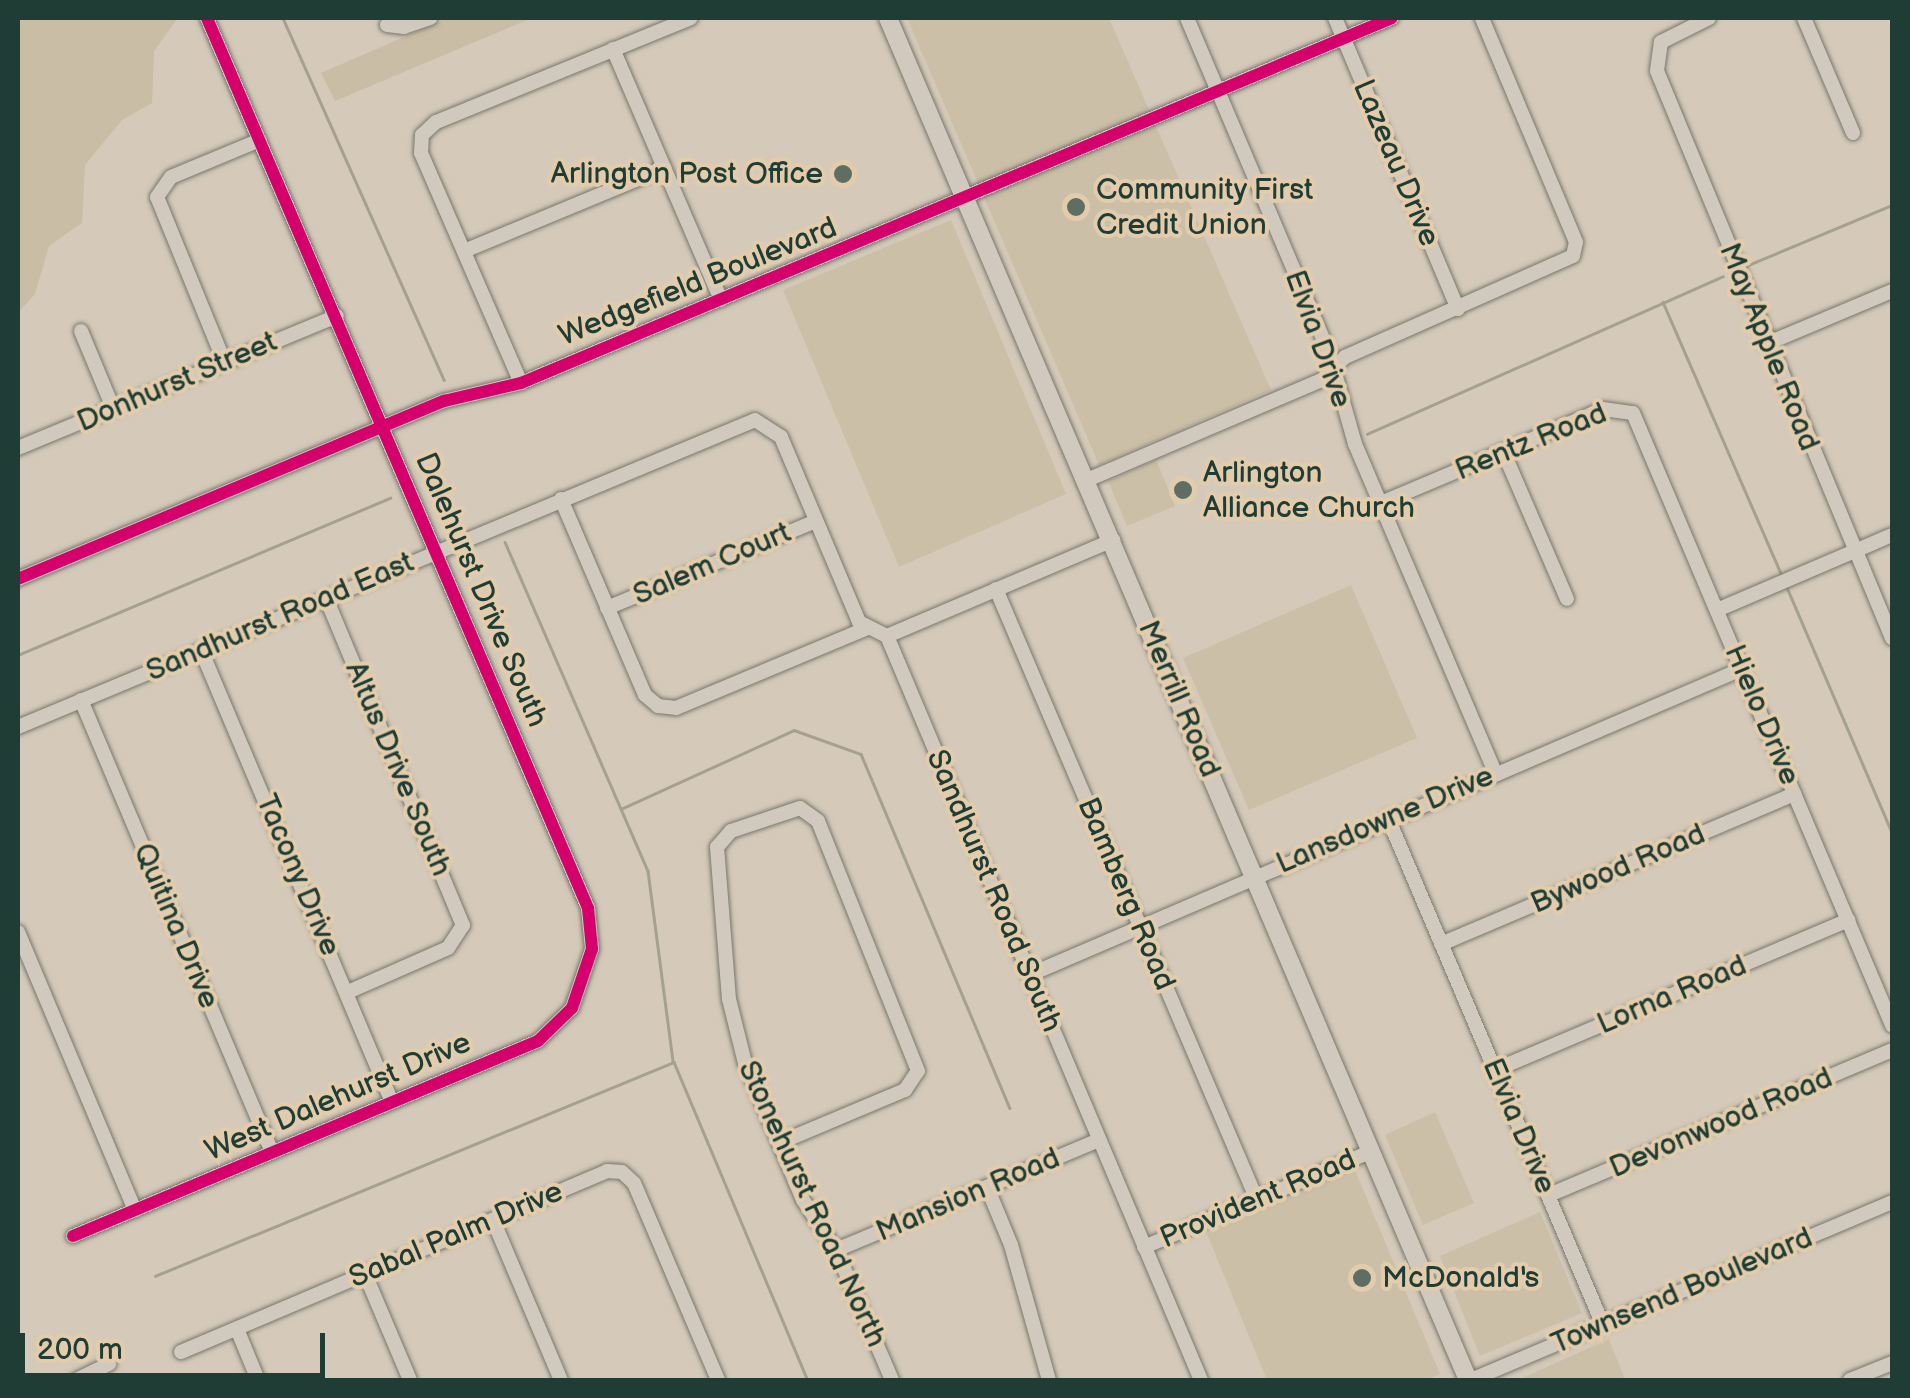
<!DOCTYPE html>
<html>
<head>
<meta charset="utf-8">
<style>
  body { margin:0 }
  #map { position:relative; width:1910px; height:1398px; overflow:hidden; background:#d5cab9; font-family:"Balsamiq Sans",sans-serif }
  div>[style] { position:absolute }
  .built>* { inset:0; background:#ccbfa7 }
  .green>* { inset:0; background:#c9bda6 }
  .stream>* { height:2.5px; margin:-1.25px; padding:0 1.25px; transform-origin:1.25px; border-radius:1.25px; background:#a5a18d }
  .roads { filter:drop-shadow(0 0 2px #76776e) drop-shadow(0 0 2px #76776e) }
  .minor>* { height:14px; margin:-7px; padding:0 7px; transform-origin:7px; border-radius:7px; background:#d1c9bd }
  .major>* { height:18px; margin:-9px; padding:0 9px; transform-origin:9px; border-radius:9px; background:#d1c9bd }
  .cycleway>* { height:12px; margin:-6px; padding:0 6px; transform-origin:6px; border-radius:6px; background:#d6006c }
  .dots>* { width:28px; height:28px; translate:-50% -50%; box-sizing:border-box; border:5px solid #e2ccac; border-radius:50% }
  span { translate:-50% -50%; white-space:nowrap; text-align:center; line-height:1.15; -webkit-text-stroke:8px #e2ccac; paint-order:stroke }
  .street-label { font-size:30px; color:#1f3d34 }
  .poi-label { font-size:30px; color:#1f3d34 }
  .right { translate:-100% -50%; text-align:right }
  .left { translate:0 -50%; text-align:left }
  .frame { position:absolute; inset:0; border:20px solid #1f3d34; pointer-events:none }
  .scale { position:absolute; left:20px; top:1333px; width:305px; height:45px; box-sizing:border-box; border:5px solid #1f3d34; border-top:0; padding-left:12px; font-size:30px; line-height:35px; white-space:nowrap; color:#1f3d34; -webkit-text-stroke:8px #e2ccac; paint-order:stroke }
</style>
</head>
<body>
<div id="map">
  <div class="built">
    <div style="clip-path:polygon(907px 18px,1109px 18px,1271px 390px,1099px 465px)"></div>
    <div style="clip-path:polygon(951px 220px,1066px 494px,899px 567px,783px 290px)"></div>
    <div style="clip-path:polygon(1156px 460px,1175px 506px,1127px 526px,1108px 481px)"></div>
    <div style="clip-path:polygon(1351px 585px,1417px 738px,1249px 810px,1183px 658px)"></div>
    <div style="clip-path:polygon(1435px 1112px,1474px 1203px,1423px 1225px,1385px 1135px)"></div>
    <div style="clip-path:polygon(1355px 1170px,1440px 1374px,1427px 1380px,1267px 1380px,1207px 1234px)"></div>
    <div style="clip-path:polygon(1540px 1212px,1582px 1313px,1480px 1356px,1440px 1256px)"></div>
    <div style="clip-path:polygon(1609px 1339px,1625px 1380px,1518px 1380px)"></div>
  </div>
  <div class="green">
    <div style="clip-path:polygon(18px 18px,178px 18px,154px 51px,152px 103px,122px 120px,85px 165px,82px 223px,49px 246px,35px 294px,18px 313px)"></div>
    <div style="clip-path:polygon(448px 18px,532px 18px,335px 101px,321px 73px)"></div>
  </div>
  <div class="stream">
    <div style="left:283px;top:18px;width:396px;rotate:66deg"></div>
    <div style="left:1746px;top:266px;width:158px;rotate:-22.7deg"></div>
    <div style="left:1663px;top:302px;width:301px;rotate:66.5deg"></div>
    <div style="left:1367px;top:434px;width:389px;rotate:-23.9deg"></div>
    <div style="left:505px;top:542px;width:359px;rotate:66.5deg"></div>
    <div style="left:648px;top:871px;width:191px;rotate:82.5deg"></div>
    <div style="left:1786px;top:585px;width:269px;rotate:66.8deg"></div>
    <div style="left:18px;top:655px;width:404px;rotate:-22.9deg"></div>
    <div style="left:621px;top:809px;width:190px;rotate:-24.5deg"></div>
    <div style="left:794px;top:730px;width:71px;rotate:19.7deg"></div>
    <div style="left:861px;top:754px;width:384px;rotate:67.2deg"></div>
    <div style="left:155px;top:1276px;width:561px;rotate:-22.41deg"></div>
    <div style="left:674px;top:1062px;width:345px;rotate:67.2deg"></div>
  </div>
  <div class="roads">
    <div class="minor">
      <div style="left:1187px;top:18px;width:363px;rotate:67deg"></div>
      <div style="left:1329px;top:352px;width:96px;rotate:74.2deg"></div>
      <div style="left:1355px;top:444px;width:357px;rotate:66.9deg"></div>
      <div style="left:1335px;top:18px;width:316px;rotate:67.1deg"></div>
      <div style="left:1709px;top:18px;width:54px;rotate:153.4deg"></div>
      <div style="left:1661px;top:42px;width:29px;rotate:98deg"></div>
      <div style="left:1657px;top:71px;width:614px;rotate:67.49deg"></div>
      <div style="left:1804px;top:18px;width:125px;rotate:66.9deg"></div>
      <div style="left:387px;top:25px;width:17px;rotate:7deg"></div>
      <div style="left:404px;top:27px;width:28px;rotate:-19deg"></div>
      <div style="left:613px;top:49px;width:273px;rotate:66.7deg"></div>
      <div style="left:464px;top:251px;width:217px;rotate:-22.5deg"></div>
      <div style="left:81px;top:331px;width:83px;rotate:67.4deg"></div>
      <div style="left:1766px;top:344px;width:137px;rotate:-22.8deg"></div>
      <div style="left:224px;top:361px;width:177px;rotate:-112.2deg"></div>
      <div style="left:157px;top:197px;width:24px;rotate:-55deg"></div>
      <div style="left:171px;top:177px;width:96px;rotate:-22.6deg"></div>
      <div style="left:521px;top:383px;width:251px;rotate:-113.5deg"></div>
      <div style="left:421px;top:153px;width:18px;rotate:-87deg"></div>
      <div style="left:422px;top:135px;width:19px;rotate:-43deg"></div>
      <div style="left:436px;top:122px;width:275px;rotate:-22.2deg"></div>
      <div style="left:18px;top:448px;width:345px;rotate:-22.5deg"></div>
      <div style="left:1503px;top:451px;width:161px;rotate:66.6deg"></div>
      <div style="left:1087px;top:480px;width:255px;rotate:-23.1deg"></div>
      <div style="left:1322px;top:380px;width:33px;rotate:-45deg"></div>
      <div style="left:1345px;top:357px;width:249px;rotate:-23.9deg"></div>
      <div style="left:1573px;top:256px;width:14px;rotate:-78deg"></div>
      <div style="left:1576px;top:242px;width:243px;rotate:-112.8deg"></div>
      <div style="left:561px;top:499px;width:213px;rotate:66.8deg"></div>
      <div style="left:645px;top:695px;width:17px;rotate:40deg"></div>
      <div style="left:658px;top:706px;width:18px;rotate:6deg"></div>
      <div style="left:676px;top:708px;width:205px;rotate:-22.7deg"></div>
      <div style="left:1381px;top:503px;width:241px;rotate:-22.9deg"></div>
      <div style="left:1603px;top:409px;width:30px;rotate:8deg"></div>
      <div style="left:1633px;top:413px;width:665px;rotate:67.06deg"></div>
      <div style="left:18px;top:579px;width:462px;rotate:-22.7deg"></div>
      <div style="left:444px;top:401px;width:79px;rotate:-13.2deg"></div>
      <div style="left:521px;top:383px;width:944px;rotate:-22.74deg"></div>
      <div style="left:996px;top:589px;width:664px;rotate:66.87deg"></div>
      <div style="left:326px;top:598px;width:355px;rotate:67.3deg"></div>
      <div style="left:463px;top:925px;width:27px;rotate:123deg"></div>
      <div style="left:448px;top:948px;width:109px;rotate:156.3deg"></div>
      <div style="left:607px;top:608px;width:226px;rotate:-22.6deg"></div>
      <div style="left:1717px;top:610px;width:190px;rotate:-23.2deg"></div>
      <div style="left:887px;top:636px;width:808px;rotate:67.12deg"></div>
      <div style="left:887px;top:636px;width:246px;rotate:-23deg"></div>
      <div style="left:201px;top:650px;width:491px;rotate:67.1deg"></div>
      <div style="left:81px;top:700px;width:491px;rotate:67.1deg"></div>
      <div style="left:18px;top:727px;width:798px;rotate:-22.61deg"></div>
      <div style="left:755px;top:420px;width:31px;rotate:33deg"></div>
      <div style="left:781px;top:437px;width:201px;rotate:67.1deg"></div>
      <div style="left:859px;top:622px;width:31px;rotate:27deg"></div>
      <div style="left:1388px;top:818px;width:551px;rotate:67.02deg"></div>
      <div style="left:18px;top:932px;width:302px;rotate:67.2deg"></div>
      <div style="left:1441px;top:944px;width:384px;rotate:-23deg"></div>
      <div style="left:1029px;top:975px;width:776px;rotate:-23.23deg"></div>
      <div style="left:1495px;top:1070px;width:384px;rotate:-23deg"></div>
      <div style="left:779px;top:1143px;width:137px;rotate:-22.8deg"></div>
      <div style="left:905px;top:1090px;width:23px;rotate:-56deg"></div>
      <div style="left:918px;top:1071px;width:269px;rotate:-111.8deg"></div>
      <div style="left:818px;top:821px;width:22px;rotate:-144deg"></div>
      <div style="left:800px;top:808px;width:73px;rotate:161.6deg"></div>
      <div style="left:731px;top:831px;width:21px;rotate:131deg"></div>
      <div style="left:717px;top:847px;width:152px;rotate:85.5deg"></div>
      <div style="left:729px;top:999px;width:66px;rotate:76deg"></div>
      <div style="left:745px;top:1063px;width:87px;rotate:67deg"></div>
      <div style="left:779px;top:1143px;width:62px;rotate:67.2deg"></div>
      <div style="left:803px;top:1200px;width:60px;rotate:56.6deg"></div>
      <div style="left:836px;top:1250px;width:142px;rotate:66.7deg"></div>
      <div style="left:987px;top:1187px;width:63px;rotate:67.5deg"></div>
      <div style="left:1011px;top:1245px;width:140px;rotate:74.3deg"></div>
      <div style="left:1549px;top:1195px;width:372px;rotate:-22.9deg"></div>
      <div style="left:493px;top:1220px;width:174px;rotate:67deg"></div>
      <div style="left:73px;top:1236px;width:504px;rotate:-22.75deg"></div>
      <div style="left:538px;top:1041px;width:47px;rotate:-44.1deg"></div>
      <div style="left:572px;top:1008px;width:62px;rotate:-71.3deg"></div>
      <div style="left:592px;top:949px;width:41px;rotate:-95.6deg"></div>
      <div style="left:588px;top:908px;width:968px;rotate:-113.18deg"></div>
      <div style="left:1144px;top:1247px;width:247px;rotate:-22.8deg"></div>
      <div style="left:836px;top:1250px;width:285px;rotate:-22.7deg"></div>
      <div style="left:365px;top:1274px;width:115px;rotate:67deg"></div>
      <div style="left:237px;top:1329px;width:55px;rotate:67.6deg"></div>
      <div style="left:181px;top:1352px;width:463px;rotate:-23deg"></div>
      <div style="left:607px;top:1171px;width:15px;rotate:4deg"></div>
      <div style="left:622px;top:1172px;width:16px;rotate:43deg"></div>
      <div style="left:634px;top:1183px;width:214px;rotate:66.9deg"></div>
      <div style="left:76px;top:1380px;width:37px;rotate:-26deg"></div>
      <div style="left:1471px;top:1380px;width:457px;rotate:-22.9deg"></div>
      <div style="left:1850px;top:1380px;width:45px;rotate:-22deg"></div>
    </div>
    <div class="major">
      <div style="left:888px;top:18px;width:1480px;rotate:66.93deg"></div>
    </div>
  </div>
  <div class="cycleway">
    <div style="left:18px;top:579px;width:462px;rotate:-22.7deg"></div>
    <div style="left:444px;top:401px;width:79px;rotate:-13.2deg"></div>
    <div style="left:521px;top:383px;width:944px;rotate:-22.74deg"></div>
    <div style="left:73px;top:1236px;width:504px;rotate:-22.75deg"></div>
    <div style="left:538px;top:1041px;width:47px;rotate:-44.1deg"></div>
    <div style="left:572px;top:1008px;width:62px;rotate:-71.3deg"></div>
    <div style="left:592px;top:949px;width:41px;rotate:-95.6deg"></div>
    <div style="left:588px;top:908px;width:968px;rotate:-113.18deg"></div>
  </div>
  <div class="dots">
    <div style="left:843px;top:174px;background:#5f6e63"></div>
    <div style="left:1076px;top:207px;background:#5f6e63"></div>
    <div style="left:1183px;top:490px;background:#5f6e63"></div>
    <div style="left:1362px;top:1278px;background:#5f6e63"></div>
  </div>
  <div class="street-label">
    <span style="left:1396px;top:163px;rotate:67deg">Lazeau Drive</span>
    <span style="left:698px;top:282px;rotate:-22deg">Wedgefield Boulevard</span>
    <span style="left:1318px;top:339px;rotate:70deg">Elvia Drive</span>
    <span style="left:1769px;top:347px;rotate:68deg">May Apple Road</span>
    <span style="left:177px;top:382px;rotate:-23deg">Donhurst Street</span>
    <span style="left:1531px;top:442px;rotate:-22deg">Rentz Road</span>
    <span style="left:712px;top:564px;rotate:-23deg">Salem Court</span>
    <span style="left:481px;top:590px;rotate:67deg">Dalehurst Drive South</span>
    <span style="left:280px;top:617px;rotate:-23deg">Sandhurst Road East</span>
    <span style="left:1179px;top:699px;rotate:67deg">Merrill Road</span>
    <span style="left:1762px;top:715px;rotate:67deg">Hielo Drive</span>
    <span style="left:398px;top:769px;rotate:67deg">Altus Drive South</span>
    <span style="left:1385px;top:820px;rotate:-23deg">Lansdowne Drive</span>
    <span style="left:1618px;top:869px;rotate:-23deg">Bywood Road</span>
    <span style="left:298px;top:875px;rotate:67deg">Tacony Drive</span>
    <span style="left:994px;top:891px;rotate:67deg">Sandhurst Road South</span>
    <span style="left:1126px;top:894px;rotate:67deg">Bamberg Road</span>
    <span style="left:176px;top:926px;rotate:67deg">Quitina Drive</span>
    <span style="left:1672px;top:995px;rotate:-23deg">Lorna Road</span>
    <span style="left:338px;top:1097px;rotate:-23deg">West Dalehurst Drive</span>
    <span style="left:1721px;top:1123px;rotate:-23deg">Devonwood Road</span>
    <span style="left:1519px;top:1126px;rotate:67deg">Elvia Drive</span>
    <span style="left:968px;top:1195px;rotate:-23deg">Mansion Road</span>
    <span style="left:1258px;top:1199px;rotate:-23deg">Provident Road</span>
    <span style="left:812px;top:1204px;rotate:65deg">Stonehurst Road North</span>
    <span style="left:456px;top:1235px;rotate:-23deg">Sabal Palm Drive</span>
    <span style="left:1682px;top:1291px;rotate:-23deg">Townsend Boulevard</span>
  </div>
  <div class="poi-label">
    <span class="right" style="left:823px;top:174px">Arlington Post Office</span>
    <span class="left" style="left:1096px;top:207px">Community First<br>Credit Union</span>
    <span class="left" style="left:1203px;top:490px">Arlington<br>Alliance Church</span>
    <span class="left" style="left:1382px;top:1278px">McDonald's</span>
  </div>
  <div class="frame"></div>
  <div class="scale">200 m</div>
</div>
</body>
</html>
